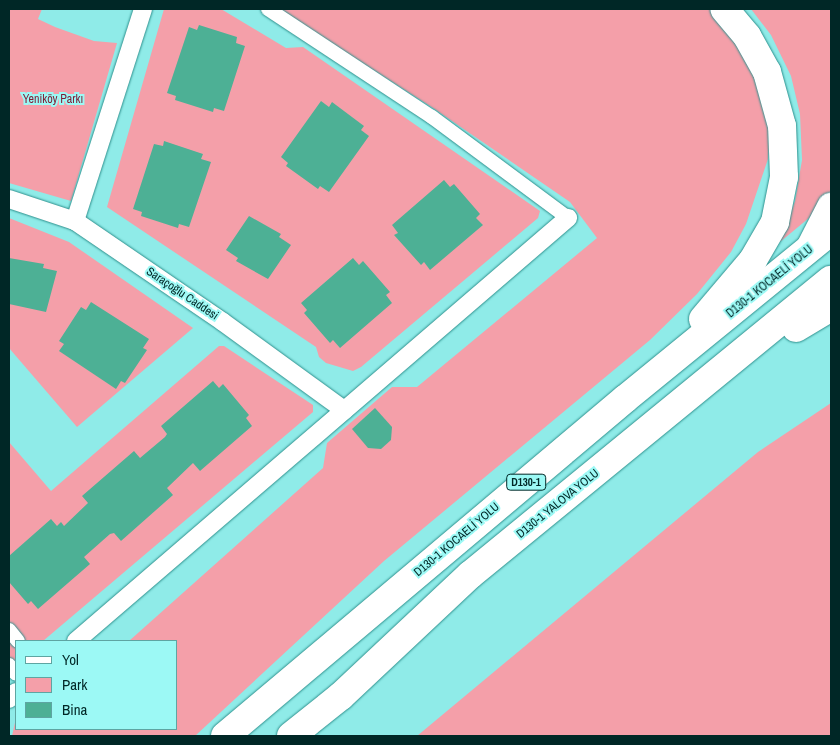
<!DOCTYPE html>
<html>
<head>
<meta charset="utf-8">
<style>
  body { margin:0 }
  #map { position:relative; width:840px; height:745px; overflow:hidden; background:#8febe8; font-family:"Archivo Narrow",sans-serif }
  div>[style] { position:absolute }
  .green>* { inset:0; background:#f49fa9 }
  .building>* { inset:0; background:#4db095 }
  .roads { filter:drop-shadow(0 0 1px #2e908d) drop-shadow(0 0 1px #2e908d) }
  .pedestrian>* { height:14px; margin:-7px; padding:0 7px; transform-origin:7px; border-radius:7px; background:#fff }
  .minor>* { height:18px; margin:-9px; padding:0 9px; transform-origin:9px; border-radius:9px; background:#fff }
  .trunk>* { height:28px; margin:-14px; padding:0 14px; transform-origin:14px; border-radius:14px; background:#fff }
  span { translate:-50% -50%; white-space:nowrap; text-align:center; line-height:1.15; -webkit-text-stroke:4px #9cf9f5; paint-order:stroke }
  .shield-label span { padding:1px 4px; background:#9cf9f5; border:1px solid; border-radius:4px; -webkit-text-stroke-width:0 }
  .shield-label { font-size:11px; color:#002726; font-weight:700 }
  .park-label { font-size:12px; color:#7e1b33 }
  .street-label { font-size:12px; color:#002726 }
  .frame { position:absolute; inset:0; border:10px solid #002726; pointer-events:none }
  .legend { position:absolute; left:15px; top:640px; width:162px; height:90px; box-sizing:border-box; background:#9cf9f5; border:1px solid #5ea5a2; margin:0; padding:6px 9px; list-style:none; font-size:15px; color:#002726 }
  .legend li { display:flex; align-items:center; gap:10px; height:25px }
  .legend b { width:25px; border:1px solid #5ea5a2 }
</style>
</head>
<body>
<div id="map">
  <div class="green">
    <div style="clip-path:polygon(9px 9px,42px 9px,38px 19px,55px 27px,94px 41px,117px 43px,71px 201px,9px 183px)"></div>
    <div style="clip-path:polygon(164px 9px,221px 9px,286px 48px,303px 47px,540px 211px,538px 218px,361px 367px,353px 371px,326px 363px,319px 357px,316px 347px,107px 207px)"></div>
    <div style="clip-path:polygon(278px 9px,714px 9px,754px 65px,770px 135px,768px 159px,746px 224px,731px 252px,697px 294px,650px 340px,384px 561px,195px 736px,12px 736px,16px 718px,16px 729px,176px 729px,176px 641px,129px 641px,323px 468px,327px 443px,392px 387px,417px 387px,597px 238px,570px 202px,433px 108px)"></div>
    <div style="clip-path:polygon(751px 9px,831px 9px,831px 195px,821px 208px,780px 242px,795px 201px,802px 160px,800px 114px,791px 76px,771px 35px)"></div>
    <div style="clip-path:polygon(9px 218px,69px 242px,193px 328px,77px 427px,9px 348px)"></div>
    <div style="clip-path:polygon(219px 346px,224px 346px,313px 405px,313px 412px,43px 641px,16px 641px,16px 664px,9px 670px,9px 442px,51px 491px)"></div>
    <div style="clip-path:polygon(831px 403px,831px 736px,417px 736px,758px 452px)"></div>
  </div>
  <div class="building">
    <div style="clip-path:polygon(199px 25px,237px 37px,236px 43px,245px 46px,224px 111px,214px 108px,213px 112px,175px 100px,176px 96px,167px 93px,189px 27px,197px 30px)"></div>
    <div style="clip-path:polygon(321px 101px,329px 107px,332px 102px,364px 126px,361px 130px,369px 136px,329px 192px,320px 186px,318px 189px,286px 166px,288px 163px,281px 157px)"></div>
    <div style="clip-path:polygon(164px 141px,203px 154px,201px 159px,211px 162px,189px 227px,179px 224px,178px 228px,141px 216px,142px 212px,133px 209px,154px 144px,163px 146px)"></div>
    <div style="clip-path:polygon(444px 180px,450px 187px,454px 184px,480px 214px,476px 218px,483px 225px,430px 270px,424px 262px,421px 265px,394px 235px,398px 233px,392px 225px)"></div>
    <div style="clip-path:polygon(249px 216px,281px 234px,279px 237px,291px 245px,268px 279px,236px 261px,238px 258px,226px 250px)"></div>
    <div style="clip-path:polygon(9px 258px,44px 264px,43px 268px,57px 271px,46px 312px,9px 304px)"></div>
    <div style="clip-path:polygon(353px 258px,359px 265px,363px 261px,390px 292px,386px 295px,392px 303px,340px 348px,333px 340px,330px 343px,304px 313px,307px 310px,301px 303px)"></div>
    <div style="clip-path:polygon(91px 302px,149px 339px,143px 348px,147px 350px,125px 383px,121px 381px,116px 389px,59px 351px,64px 344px,59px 341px,81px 307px,86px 310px)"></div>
    <div style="clip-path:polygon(213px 381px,219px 388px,223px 384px,249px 415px,246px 418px,252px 426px,200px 471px,193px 463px,167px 488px,173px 495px,121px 541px,114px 533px,110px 534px,84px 557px,90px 564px,38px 609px,31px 601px,28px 604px,9px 582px,9px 556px,51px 519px,57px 526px,61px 522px,64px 526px,88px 503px,82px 496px,134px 451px,140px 458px,165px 437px,167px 434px,161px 426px)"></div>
    <div style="clip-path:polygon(375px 408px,392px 427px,391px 440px,381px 449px,368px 448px,352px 429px)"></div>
  </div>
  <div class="roads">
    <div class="pedestrian">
      <div style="left:268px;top:9px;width:196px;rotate:33.4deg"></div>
      <div style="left:432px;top:117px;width:169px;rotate:36.6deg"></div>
      <div style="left:9px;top:630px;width:14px;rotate:51deg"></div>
      <div style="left:9px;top:665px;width:11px;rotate:52deg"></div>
    </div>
    <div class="minor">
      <div style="left:9px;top:199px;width:70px;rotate:18.4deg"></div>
      <div style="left:75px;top:221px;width:179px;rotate:34.3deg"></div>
      <div style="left:223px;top:322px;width:150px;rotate:36deg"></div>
      <div style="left:75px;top:221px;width:223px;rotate:-72.2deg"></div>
      <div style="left:76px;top:641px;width:649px;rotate:-40.69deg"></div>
      <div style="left:9px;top:699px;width:10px;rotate:-45deg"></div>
    </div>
    <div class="trunk">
      <div style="left:811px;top:246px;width:44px;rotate:-62.9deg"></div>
      <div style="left:703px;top:319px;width:77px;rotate:-49.7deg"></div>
      <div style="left:753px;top:260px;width:44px;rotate:-59.9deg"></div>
      <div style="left:775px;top:222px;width:46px;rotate:-78.7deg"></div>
      <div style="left:784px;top:177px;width:51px;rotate:-92.2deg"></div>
      <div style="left:782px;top:126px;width:56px;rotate:-105.5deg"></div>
      <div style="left:767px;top:72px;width:41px;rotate:-119.1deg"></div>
      <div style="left:747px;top:36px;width:35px;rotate:-130deg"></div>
      <div style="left:796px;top:328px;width:41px;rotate:-31deg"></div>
      <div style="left:225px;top:736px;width:523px;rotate:-40.11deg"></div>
      <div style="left:625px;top:399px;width:266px;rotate:-39.2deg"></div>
      <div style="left:291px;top:736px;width:64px;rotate:-38.7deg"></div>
      <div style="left:341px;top:696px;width:177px;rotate:-43.2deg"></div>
      <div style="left:470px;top:575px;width:466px;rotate:-39.3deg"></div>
    </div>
  </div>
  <div class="shield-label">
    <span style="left:526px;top:482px">D130-1</span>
  </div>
  <div class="park-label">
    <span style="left:53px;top:100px">Yeniköy Parkı</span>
  </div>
  <div class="street-label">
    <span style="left:770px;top:282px;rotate:-39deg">D130-1 KOCAELİ YOLU</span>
    <span style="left:182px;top:294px;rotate:34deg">Saraçoğlu Caddesi</span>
    <span style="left:558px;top:504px;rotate:-39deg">D130-1 YALOVA YOLU</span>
    <span style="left:457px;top:540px;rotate:-40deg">D130-1 KOCAELİ YOLU</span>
  </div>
  <div class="frame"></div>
  <ul class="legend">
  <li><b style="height:6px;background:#fff"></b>Yol</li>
  <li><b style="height:14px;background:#f49fa9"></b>Park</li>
  <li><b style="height:14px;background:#4db095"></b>Bina</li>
  </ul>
</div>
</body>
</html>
